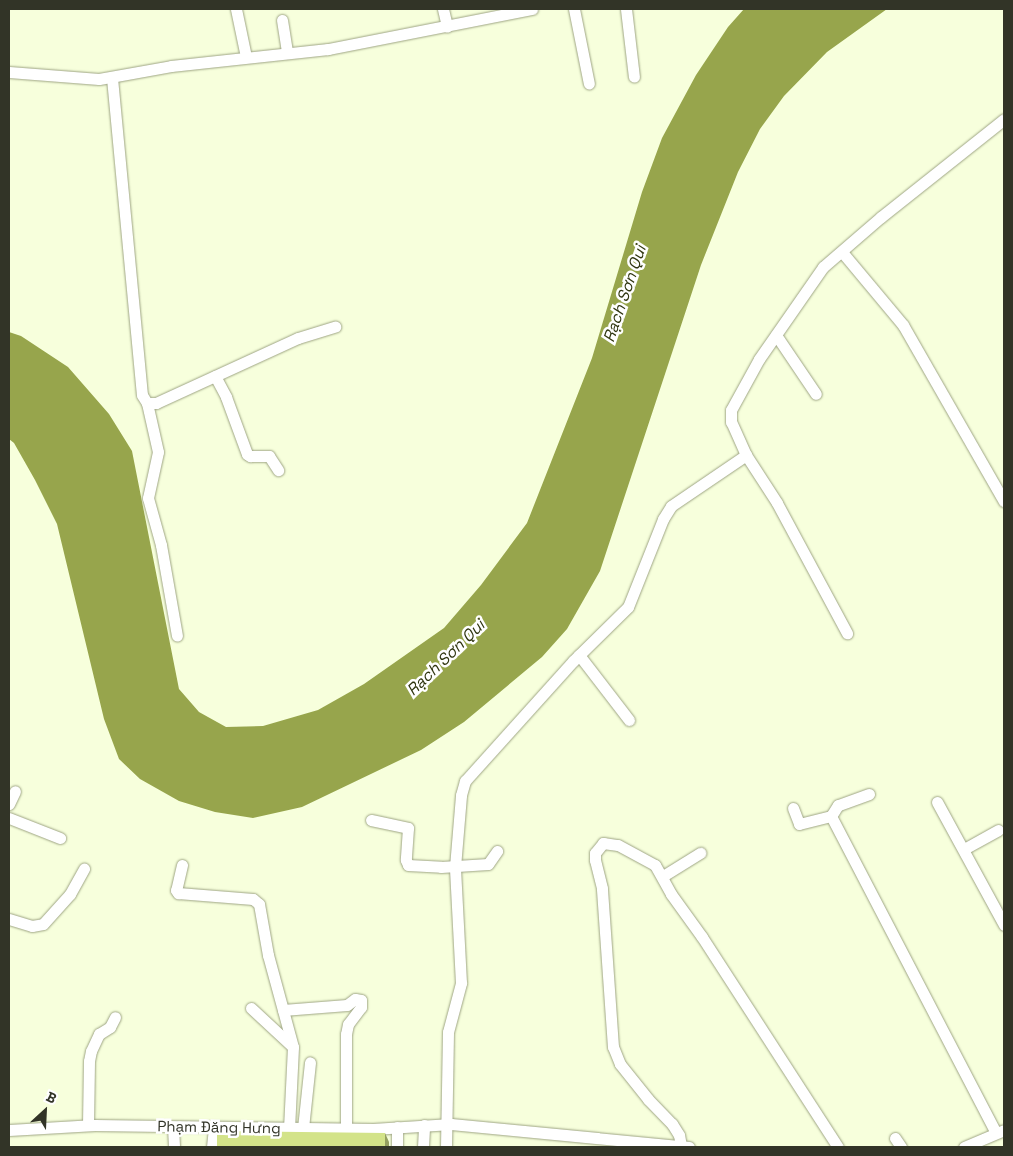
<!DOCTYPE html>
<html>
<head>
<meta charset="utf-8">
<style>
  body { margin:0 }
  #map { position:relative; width:1013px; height:1156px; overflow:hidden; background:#f7ffdc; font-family:"Space Grotesk",sans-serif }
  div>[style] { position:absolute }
  .water>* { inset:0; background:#97a54c }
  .roads { filter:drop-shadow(0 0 1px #9ea584) drop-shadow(0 0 1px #9ea584) }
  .minor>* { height:11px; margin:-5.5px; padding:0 5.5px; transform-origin:5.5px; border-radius:5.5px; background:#fff }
  .shaded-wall>* { inset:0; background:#949f60 }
  .building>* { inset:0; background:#d3e389 }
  span { translate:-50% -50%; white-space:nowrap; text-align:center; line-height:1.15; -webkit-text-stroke:5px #fff; paint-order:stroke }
  .street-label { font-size:15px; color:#323427 }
  .water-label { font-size:16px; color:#2f350f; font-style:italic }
  .frame { position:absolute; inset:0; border:10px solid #323427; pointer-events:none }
  .north { position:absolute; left:20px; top:1086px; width:50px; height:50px; -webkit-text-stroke:4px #fff; paint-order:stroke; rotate:25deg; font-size:14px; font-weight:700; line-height:20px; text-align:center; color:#323427 }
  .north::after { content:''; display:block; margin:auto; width:18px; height:22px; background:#323427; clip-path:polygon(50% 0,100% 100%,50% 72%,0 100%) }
</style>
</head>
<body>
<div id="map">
  <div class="water">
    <div style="clip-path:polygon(744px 9px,887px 9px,827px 52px,784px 96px,760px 129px,738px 172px,701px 265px,600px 571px,567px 629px,542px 657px,464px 722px,421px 750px,302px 807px,253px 818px,215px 812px,179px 801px,140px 779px,119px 759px,104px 719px,57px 524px,35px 480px,14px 443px,9px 439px,9px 332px,21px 336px,68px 367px,109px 414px,132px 451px,179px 689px,199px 712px,226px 727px,263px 726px,318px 710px,364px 684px,444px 628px,481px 585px,527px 523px,592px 358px,642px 192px,662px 138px,696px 75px,728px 27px)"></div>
  </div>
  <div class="roads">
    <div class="minor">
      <div style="left:236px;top:9px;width:49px;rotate:78.2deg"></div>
      <div style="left:443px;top:9px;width:18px;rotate:77deg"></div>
      <div style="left:574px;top:9px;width:76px;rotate:78.7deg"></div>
      <div style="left:626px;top:9px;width:68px;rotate:83.3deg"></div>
      <div style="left:282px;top:20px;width:33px;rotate:81deg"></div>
      <div style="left:9px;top:72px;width:90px;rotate:4.4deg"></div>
      <div style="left:99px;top:79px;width:73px;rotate:-10.2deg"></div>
      <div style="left:171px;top:66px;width:158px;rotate:-6.2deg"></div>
      <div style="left:328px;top:49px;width:208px;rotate:-11.1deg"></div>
      <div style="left:112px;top:78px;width:318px;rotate:84.6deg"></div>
      <div style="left:142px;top:395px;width:9px;rotate:58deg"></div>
      <div style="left:147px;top:403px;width:50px;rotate:77.3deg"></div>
      <div style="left:158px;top:452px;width:47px;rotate:102.3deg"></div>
      <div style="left:148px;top:498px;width:49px;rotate:74.5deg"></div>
      <div style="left:161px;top:545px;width:92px;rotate:80deg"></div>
      <div style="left:842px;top:252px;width:95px;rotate:50.1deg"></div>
      <div style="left:903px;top:325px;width:203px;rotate:60.2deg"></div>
      <div style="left:776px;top:335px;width:71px;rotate:55.9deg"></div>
      <div style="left:215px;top:376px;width:24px;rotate:62deg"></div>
      <div style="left:226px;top:397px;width:61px;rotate:69.8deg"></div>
      <div style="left:247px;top:454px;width:4px;rotate:34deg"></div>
      <div style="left:250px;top:456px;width:19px"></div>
      <div style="left:269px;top:456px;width:17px;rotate:57deg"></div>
      <div style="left:147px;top:403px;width:9px"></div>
      <div style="left:156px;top:403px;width:156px;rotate:-24.6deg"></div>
      <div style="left:298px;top:338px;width:39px;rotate:-17deg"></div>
      <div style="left:746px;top:455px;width:57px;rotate:57.1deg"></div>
      <div style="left:777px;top:503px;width:148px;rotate:61.7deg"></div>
      <div style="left:579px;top:655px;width:82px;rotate:52.4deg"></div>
      <div style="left:869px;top:794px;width:33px;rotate:160deg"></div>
      <div style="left:838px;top:805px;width:13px;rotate:122deg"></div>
      <div style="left:831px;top:816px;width:357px;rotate:62.5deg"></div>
      <div style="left:937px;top:802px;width:140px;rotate:61.4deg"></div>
      <div style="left:9px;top:804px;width:14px;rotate:-65deg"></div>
      <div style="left:793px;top:808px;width:17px;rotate:69deg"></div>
      <div style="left:799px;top:824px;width:33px;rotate:-14deg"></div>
      <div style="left:9px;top:818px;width:55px;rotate:21.4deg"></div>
      <div style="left:371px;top:820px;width:38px;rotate:12deg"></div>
      <div style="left:408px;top:828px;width:32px;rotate:94deg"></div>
      <div style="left:406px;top:860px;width:5px;rotate:68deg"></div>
      <div style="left:408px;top:865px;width:33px;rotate:3deg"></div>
      <div style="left:441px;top:867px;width:47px;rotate:-3.7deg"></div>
      <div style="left:488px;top:864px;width:16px;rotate:-55deg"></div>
      <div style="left:964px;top:849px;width:39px;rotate:-29deg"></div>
      <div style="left:182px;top:865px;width:26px;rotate:103deg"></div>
      <div style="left:176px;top:890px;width:4px;rotate:56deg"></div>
      <div style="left:178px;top:893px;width:75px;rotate:4.6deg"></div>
      <div style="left:253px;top:899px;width:8px;rotate:40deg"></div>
      <div style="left:259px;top:904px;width:52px;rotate:80deg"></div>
      <div style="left:268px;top:955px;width:95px;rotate:74.8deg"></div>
      <div style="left:293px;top:1047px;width:81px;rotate:92.8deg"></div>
      <div style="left:663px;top:876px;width:44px;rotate:-31.9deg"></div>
      <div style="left:9px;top:919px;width:24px;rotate:17deg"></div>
      <div style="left:32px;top:926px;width:11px;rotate:-10deg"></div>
      <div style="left:43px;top:924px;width:40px;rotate:-48deg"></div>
      <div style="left:70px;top:894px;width:29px;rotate:-61deg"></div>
      <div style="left:251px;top:1008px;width:57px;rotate:42.9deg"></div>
      <div style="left:283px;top:1010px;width:64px;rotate:-4.5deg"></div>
      <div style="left:347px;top:1005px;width:10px;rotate:-37deg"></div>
      <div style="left:355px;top:999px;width:6px;rotate:9deg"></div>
      <div style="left:361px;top:1000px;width:7px;rotate:90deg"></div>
      <div style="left:361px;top:1007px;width:21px;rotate:127deg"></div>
      <div style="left:348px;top:1024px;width:10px;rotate:101deg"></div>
      <div style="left:346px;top:1034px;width:95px;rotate:90deg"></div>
      <div style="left:88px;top:1125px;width:64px;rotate:-89.1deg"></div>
      <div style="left:89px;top:1061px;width:10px;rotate:-79deg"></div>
      <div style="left:91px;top:1051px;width:19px;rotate:-65deg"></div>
      <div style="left:99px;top:1034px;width:13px;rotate:-32deg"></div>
      <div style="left:110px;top:1027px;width:11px;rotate:-63deg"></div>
      <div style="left:173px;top:1127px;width:20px;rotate:87deg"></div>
      <div style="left:303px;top:1128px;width:66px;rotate:-83.9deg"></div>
      <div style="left:9px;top:1130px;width:86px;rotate:-3.3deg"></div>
      <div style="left:95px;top:1125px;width:278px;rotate:0.8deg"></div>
      <div style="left:373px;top:1129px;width:78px;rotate:-3.7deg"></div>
      <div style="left:451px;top:1124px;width:239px;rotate:5.5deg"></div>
      <div style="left:895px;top:1138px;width:11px;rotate:56deg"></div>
      <div style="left:681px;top:1146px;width:11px;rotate:-100deg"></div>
      <div style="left:679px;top:1135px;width:13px;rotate:-122deg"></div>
      <div style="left:672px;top:1124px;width:35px;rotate:-134deg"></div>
      <div style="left:648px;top:1099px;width:45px;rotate:-128.7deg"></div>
      <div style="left:620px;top:1064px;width:18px;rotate:-112deg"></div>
      <div style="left:613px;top:1047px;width:159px;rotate:-94deg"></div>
      <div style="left:602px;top:888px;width:29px;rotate:-104deg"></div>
      <div style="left:595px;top:860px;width:7px;rotate:-90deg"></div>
      <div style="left:595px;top:853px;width:13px;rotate:-51deg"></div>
      <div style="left:603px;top:843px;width:15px;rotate:8deg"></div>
      <div style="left:618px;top:845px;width:42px;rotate:28.4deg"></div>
      <div style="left:655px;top:865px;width:33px;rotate:61deg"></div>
      <div style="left:671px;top:894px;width:53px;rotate:54.2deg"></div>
      <div style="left:702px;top:937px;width:250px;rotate:57.1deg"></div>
      <div style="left:212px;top:1147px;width:20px;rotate:-84deg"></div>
      <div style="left:397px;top:1147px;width:20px;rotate:-90deg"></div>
      <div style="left:423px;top:1147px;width:22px;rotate:-87deg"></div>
      <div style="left:446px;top:1147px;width:115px;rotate:-89deg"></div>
      <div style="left:448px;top:1032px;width:51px;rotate:-75.1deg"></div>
      <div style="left:461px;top:983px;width:116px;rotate:-93deg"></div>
      <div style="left:455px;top:867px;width:72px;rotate:-85.2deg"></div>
      <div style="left:461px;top:795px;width:15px;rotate:-74deg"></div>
      <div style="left:465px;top:781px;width:161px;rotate:-48deg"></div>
      <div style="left:573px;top:661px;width:77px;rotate:-44.5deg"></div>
      <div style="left:628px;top:607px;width:95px;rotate:-68.3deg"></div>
      <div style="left:663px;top:519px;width:15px;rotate:-58deg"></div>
      <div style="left:671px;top:506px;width:91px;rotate:-34.2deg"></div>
      <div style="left:746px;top:455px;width:36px;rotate:-114deg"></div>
      <div style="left:731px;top:422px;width:12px;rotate:-90deg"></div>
      <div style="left:731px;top:410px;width:58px;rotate:-61.2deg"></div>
      <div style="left:759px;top:359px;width:112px;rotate:-55.2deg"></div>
      <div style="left:823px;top:267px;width:77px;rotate:-40.8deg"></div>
      <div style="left:881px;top:217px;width:157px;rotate:-38.5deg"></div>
      <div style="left:964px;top:1147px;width:43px;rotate:-23deg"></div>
    </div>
  </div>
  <div class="shaded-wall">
    <div style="clip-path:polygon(385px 1133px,389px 1142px,389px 1147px,385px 1147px)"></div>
  </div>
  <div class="building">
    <div style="clip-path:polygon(217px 1131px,385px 1133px,385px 1147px,217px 1147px)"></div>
  </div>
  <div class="street-label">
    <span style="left:219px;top:1127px;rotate:1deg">Phạm Đăng Hưng</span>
  </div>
  <div class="water-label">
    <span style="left:625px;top:294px;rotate:-71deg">Rạch Sơn Qui</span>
    <span style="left:446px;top:658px;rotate:-44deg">Rạch Sơn Qui</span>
  </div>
  <div class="frame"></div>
  <div class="north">B</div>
</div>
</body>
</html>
